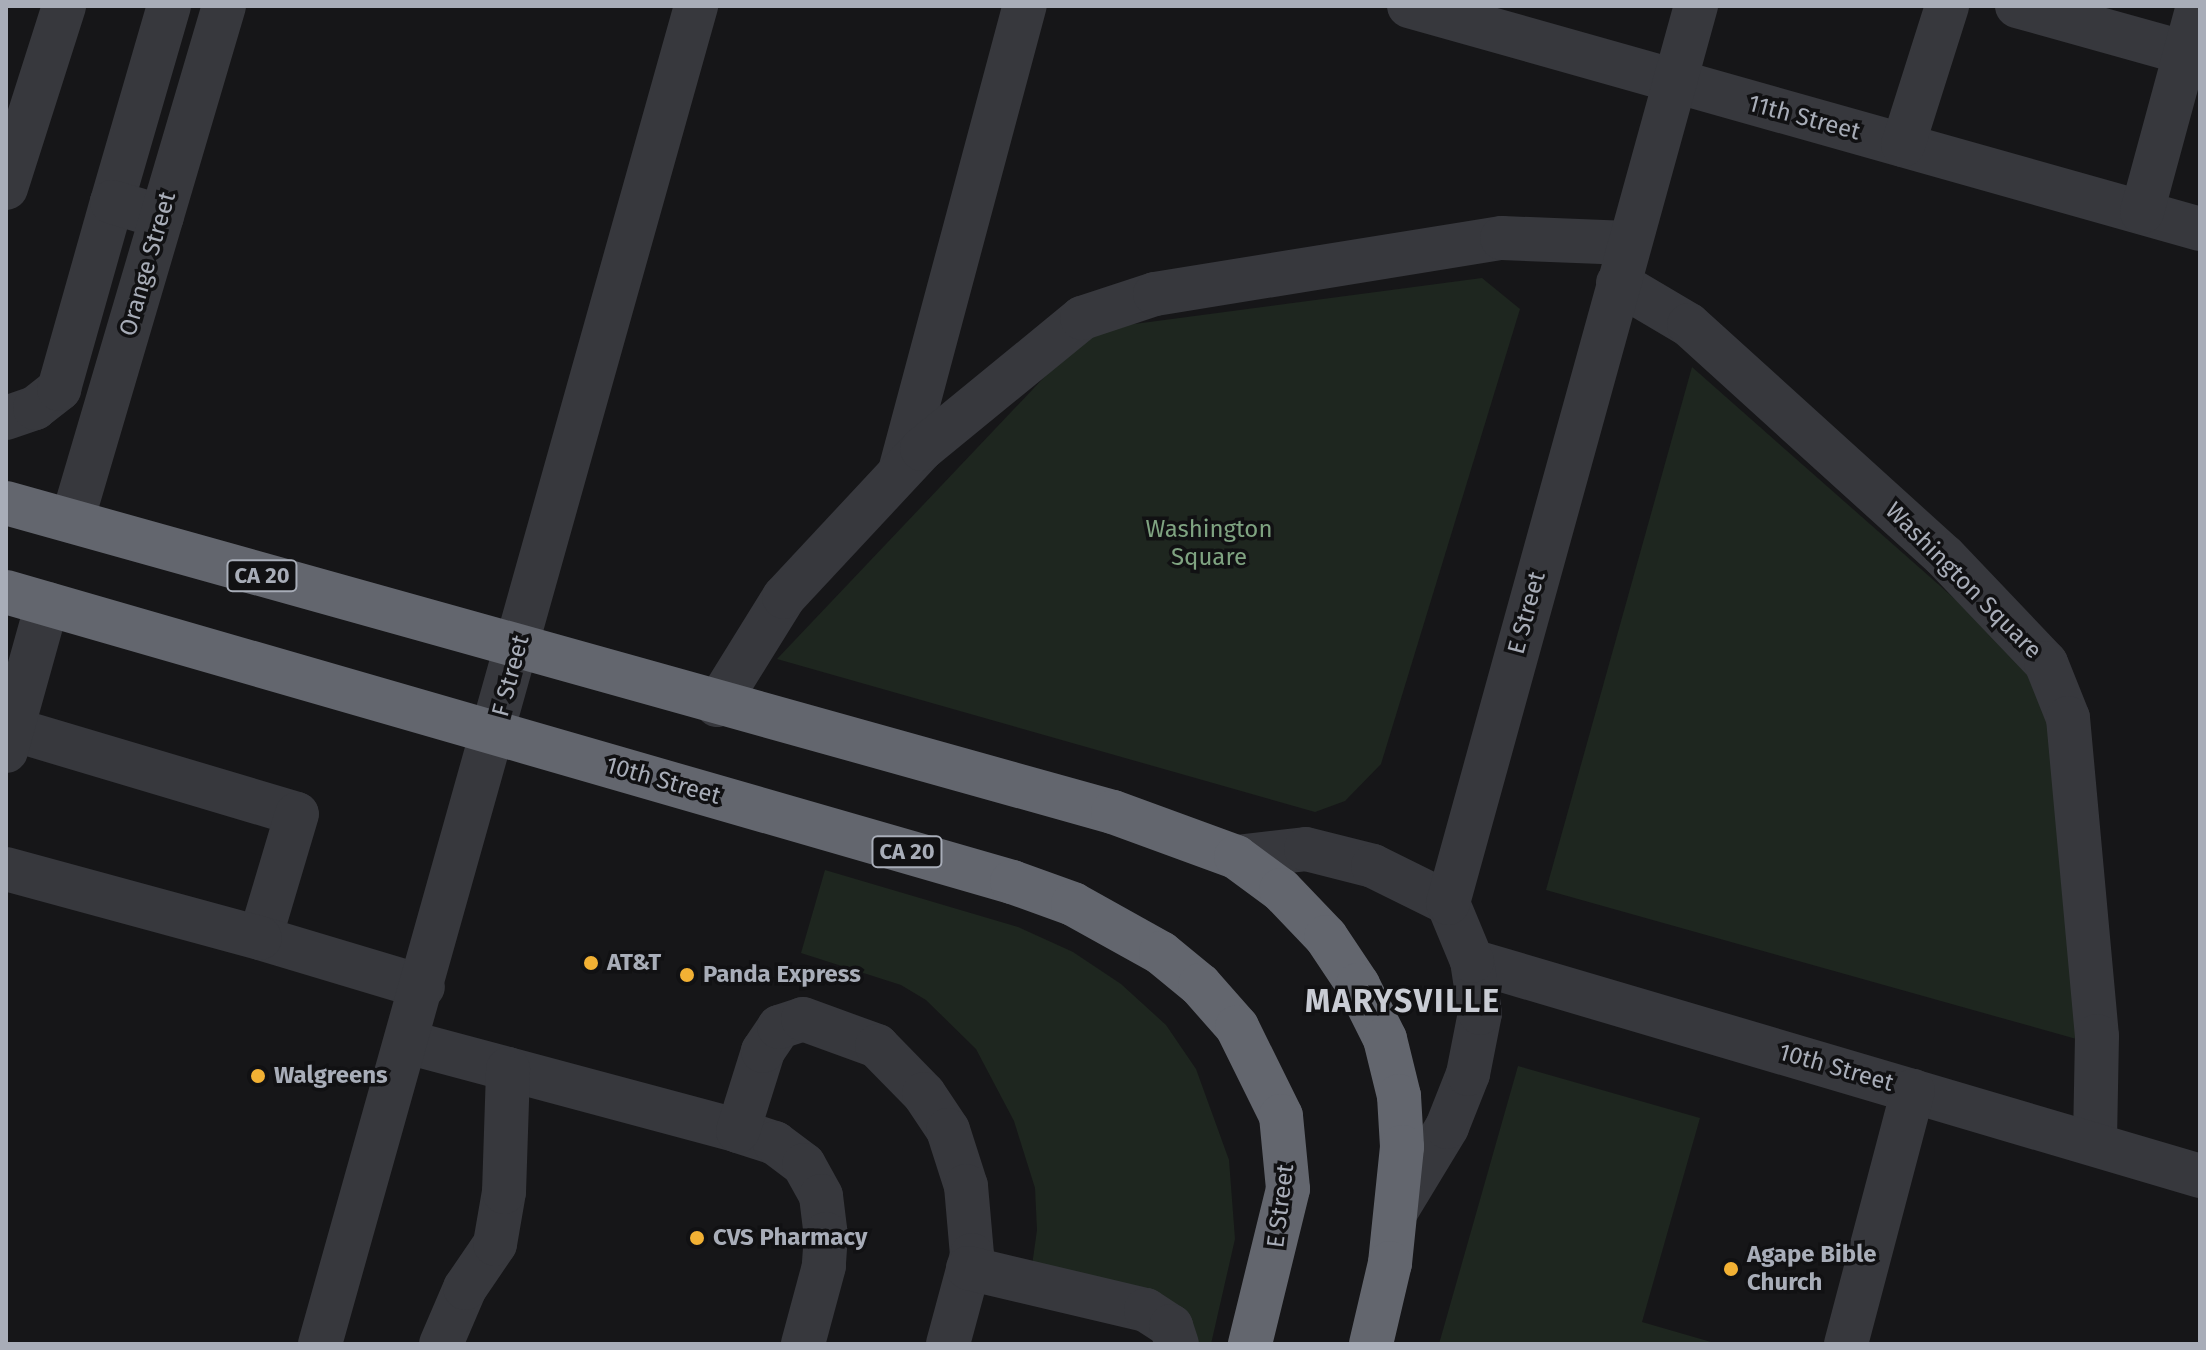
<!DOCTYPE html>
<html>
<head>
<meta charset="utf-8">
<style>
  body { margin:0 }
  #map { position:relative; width:2206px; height:1350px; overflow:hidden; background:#161618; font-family:"Fira Sans",sans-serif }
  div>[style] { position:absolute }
  .green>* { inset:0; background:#1e261f }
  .minor>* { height:44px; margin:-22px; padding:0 22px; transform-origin:22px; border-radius:22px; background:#37383d }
  .highway>* { height:44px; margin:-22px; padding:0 22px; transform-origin:22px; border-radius:22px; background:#63666e }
  .dots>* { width:22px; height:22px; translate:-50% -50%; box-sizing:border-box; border:4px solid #111113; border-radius:50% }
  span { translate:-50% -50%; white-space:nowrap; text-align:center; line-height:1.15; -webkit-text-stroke:7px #111113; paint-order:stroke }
  .shield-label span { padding:2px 6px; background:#111113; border:2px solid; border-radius:6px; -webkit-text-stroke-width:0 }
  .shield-label { font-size:22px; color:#a8adb8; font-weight:700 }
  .street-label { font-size:24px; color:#a8adb8 }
  .park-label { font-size:24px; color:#7fa381 }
  .poi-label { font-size:24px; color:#a8adb8; font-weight:700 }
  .left { translate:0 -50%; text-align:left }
  .district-label { font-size:32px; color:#c9ccd4; font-weight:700; letter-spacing:2px }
  .frame { position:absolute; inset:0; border:8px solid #a8adb8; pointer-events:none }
</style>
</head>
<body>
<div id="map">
  <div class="green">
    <div style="clip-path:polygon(1482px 278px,1520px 309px,1381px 764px,1345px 801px,1315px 812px,777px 659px,1089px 330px)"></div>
    <div style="clip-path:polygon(1692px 367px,2041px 675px,2087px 1042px,1546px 890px)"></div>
    <div style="clip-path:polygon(825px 870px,1018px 927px,1073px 952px,1121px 984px,1166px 1025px,1196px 1069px,1229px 1160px,1235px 1239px,1211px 1344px,1192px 1344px,1031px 1273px,1037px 1230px,1035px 1188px,1014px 1121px,976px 1049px,926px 1000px,901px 985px,801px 953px)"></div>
    <div style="clip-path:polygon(1518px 1066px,1700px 1118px,1642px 1322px,1718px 1344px,1439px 1344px)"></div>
  </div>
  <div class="minor">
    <div style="left:1409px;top:6px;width:822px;rotate:15.74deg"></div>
    <div style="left:2017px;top:6px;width:174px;rotate:15.6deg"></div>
    <div style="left:1903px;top:145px;width:146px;rotate:-72.4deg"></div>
    <div style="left:6px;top:188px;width:191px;rotate:-72.3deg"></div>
    <div style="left:112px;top:202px;width:204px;rotate:-73.8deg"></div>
    <div style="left:2142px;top:212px;width:213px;rotate:-74.8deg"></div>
    <div style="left:1618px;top:283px;width:82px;rotate:30.6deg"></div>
    <div style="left:1689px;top:325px;width:344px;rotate:42.2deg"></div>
    <div style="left:1944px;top:556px;width:148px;rotate:46.4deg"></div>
    <div style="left:2046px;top:663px;width:59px;rotate:68.2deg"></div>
    <div style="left:2068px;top:718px;width:319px;rotate:84.8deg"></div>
    <div style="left:2097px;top:1036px;width:107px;rotate:91.1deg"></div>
    <div style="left:6px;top:418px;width:31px;rotate:-19deg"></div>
    <div style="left:35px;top:408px;width:31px;rotate:-38deg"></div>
    <div style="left:59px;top:389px;width:194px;rotate:-74.2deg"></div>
    <div style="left:112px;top:202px;width:52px;rotate:16.7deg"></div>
    <div style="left:900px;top:471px;width:482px;rotate:-75deg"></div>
    <div style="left:72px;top:521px;width:537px;rotate:-73.56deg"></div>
    <div style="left:717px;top:705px;width:127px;rotate:-58.2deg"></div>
    <div style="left:784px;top:597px;width:202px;rotate:-47deg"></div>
    <div style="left:922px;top:449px;width:207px;rotate:-39.3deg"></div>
    <div style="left:1082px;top:318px;width:77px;rotate:-18.2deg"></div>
    <div style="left:1155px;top:294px;width:351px;rotate:-9.2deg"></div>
    <div style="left:1502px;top:238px;width:126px;rotate:2.3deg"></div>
    <div style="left:12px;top:729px;width:297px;rotate:16.6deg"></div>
    <div style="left:297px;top:814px;width:129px;rotate:106.6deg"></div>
    <div style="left:260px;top:938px;width:170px;rotate:16.7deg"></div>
    <div style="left:6px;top:751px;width:153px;rotate:-74.4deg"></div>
    <div style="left:1236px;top:857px;width:70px;rotate:-6.5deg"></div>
    <div style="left:1306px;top:849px;width:69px;rotate:14.2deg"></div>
    <div style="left:1373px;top:866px;width:84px;rotate:26.3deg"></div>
    <div style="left:6px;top:869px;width:263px;rotate:15.2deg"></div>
    <div style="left:1472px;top:961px;width:759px;rotate:16.45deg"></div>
    <div style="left:407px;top:1042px;width:343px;rotate:15deg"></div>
    <div style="left:738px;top:1131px;width:39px;rotate:18deg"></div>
    <div style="left:775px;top:1143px;width:36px;rotate:37deg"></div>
    <div style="left:804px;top:1165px;width:35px;rotate:61deg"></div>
    <div style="left:821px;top:1196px;width:38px;rotate:83deg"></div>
    <div style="left:826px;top:1234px;width:32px;rotate:94deg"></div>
    <div style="left:824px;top:1266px;width:81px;rotate:105.1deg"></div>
    <div style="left:738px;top:1131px;width:84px;rotate:-72.6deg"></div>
    <div style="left:763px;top:1051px;width:29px;rotate:-56deg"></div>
    <div style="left:779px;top:1027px;width:25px;rotate:-18deg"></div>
    <div style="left:803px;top:1019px;width:79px;rotate:20deg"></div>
    <div style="left:877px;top:1046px;width:67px;rotate:45.6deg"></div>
    <div style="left:924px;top:1094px;width:43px;rotate:56.3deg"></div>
    <div style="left:948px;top:1130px;width:59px;rotate:72.2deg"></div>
    <div style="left:966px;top:1186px;width:69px;rotate:85deg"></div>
    <div style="left:972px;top:1255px;width:92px;rotate:105.1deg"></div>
    <div style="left:1398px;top:1208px;width:95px;rotate:-58.8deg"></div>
    <div style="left:1447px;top:1127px;width:57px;rotate:-68.4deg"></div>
    <div style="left:1468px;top:1074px;width:62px;rotate:-78.9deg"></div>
    <div style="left:1480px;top:1013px;width:53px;rotate:-98.7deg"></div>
    <div style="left:1472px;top:961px;width:63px;rotate:-112.5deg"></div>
    <div style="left:1448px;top:903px;width:931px;rotate:-74.55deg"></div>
    <div style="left:968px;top:1268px;width:183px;rotate:13.3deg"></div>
    <div style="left:1146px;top:1310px;width:30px;rotate:33deg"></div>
    <div style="left:1171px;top:1326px;width:19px;rotate:72deg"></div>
    <div style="left:320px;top:1344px;width:1390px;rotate:-74.3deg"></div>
    <div style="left:441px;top:1344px;width:61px;rotate:-66.8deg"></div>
    <div style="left:465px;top:1288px;width:53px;rotate:-55.7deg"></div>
    <div style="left:495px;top:1244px;width:53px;rotate:-80.2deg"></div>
    <div style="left:504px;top:1192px;width:123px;rotate:-88.1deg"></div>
    <div style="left:1846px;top:1344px;width:262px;rotate:-75.2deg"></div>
  </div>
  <div class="highway">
    <div style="left:6px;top:503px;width:1149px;rotate:15.6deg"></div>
    <div style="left:1113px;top:812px;width:131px;rotate:20.1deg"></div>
    <div style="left:1236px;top:857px;width:56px;rotate:36.3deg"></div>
    <div style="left:1281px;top:890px;width:65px;rotate:46.2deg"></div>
    <div style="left:1326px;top:937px;width:58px;rotate:56.3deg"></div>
    <div style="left:1358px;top:985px;width:60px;rotate:63.4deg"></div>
    <div style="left:1385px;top:1039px;width:59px;rotate:76.2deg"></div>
    <div style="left:1399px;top:1096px;width:51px;rotate:86.6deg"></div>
    <div style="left:1402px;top:1147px;width:117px;rotate:95.9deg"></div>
    <div style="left:1390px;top:1263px;width:83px;rotate:103.2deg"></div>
    <div style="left:6px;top:592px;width:1047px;rotate:16.08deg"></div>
    <div style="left:1012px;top:882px;width:65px;rotate:19.8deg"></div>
    <div style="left:1073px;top:904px;width:101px;rotate:29.1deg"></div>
    <div style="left:1161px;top:953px;width:50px;rotate:39.4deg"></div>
    <div style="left:1200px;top:985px;width:56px;rotate:48.6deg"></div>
    <div style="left:1237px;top:1027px;width:99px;rotate:63.7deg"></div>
    <div style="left:1281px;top:1116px;width:73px;rotate:84.5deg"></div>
    <div style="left:1288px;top:1189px;width:160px;rotate:103.8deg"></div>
  </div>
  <div class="dots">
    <div style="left:591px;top:963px;background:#f2b134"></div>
    <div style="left:687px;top:975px;background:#f2b134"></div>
    <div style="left:258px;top:1076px;background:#f2b134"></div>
    <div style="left:697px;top:1238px;background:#f2b134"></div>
    <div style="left:1731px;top:1269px;background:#f2b134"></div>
  </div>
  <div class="shield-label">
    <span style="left:262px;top:576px">CA 20</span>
    <span style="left:907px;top:852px">CA 20</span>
  </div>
  <div class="street-label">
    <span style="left:1804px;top:118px;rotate:15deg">11th Street</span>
    <span style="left:148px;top:264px;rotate:-74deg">Orange Street</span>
    <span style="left:1963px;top:581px;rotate:45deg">Washington Square</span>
    <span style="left:1527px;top:613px;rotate:-75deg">E Street</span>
    <span style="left:511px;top:676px;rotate:-75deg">F Street</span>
    <span style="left:663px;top:781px;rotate:16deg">10th Street</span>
    <span style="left:1836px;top:1068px;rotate:16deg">10th Street</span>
    <span style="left:1281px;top:1206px;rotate:-83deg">E Street</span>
  </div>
  <div class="park-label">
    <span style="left:1209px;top:544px">Washington<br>Square</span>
  </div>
  <div class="poi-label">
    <span class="left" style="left:607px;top:963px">AT&amp;T</span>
    <span class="left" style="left:703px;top:975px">Panda Express</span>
    <span class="left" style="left:274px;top:1076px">Walgreens</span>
    <span class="left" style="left:713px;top:1238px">CVS Pharmacy</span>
    <span class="left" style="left:1747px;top:1269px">Agape Bible<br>Church</span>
  </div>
  <div class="district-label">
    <span style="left:1403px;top:1001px">MARYSVILLE</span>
  </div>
  <div class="frame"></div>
</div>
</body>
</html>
